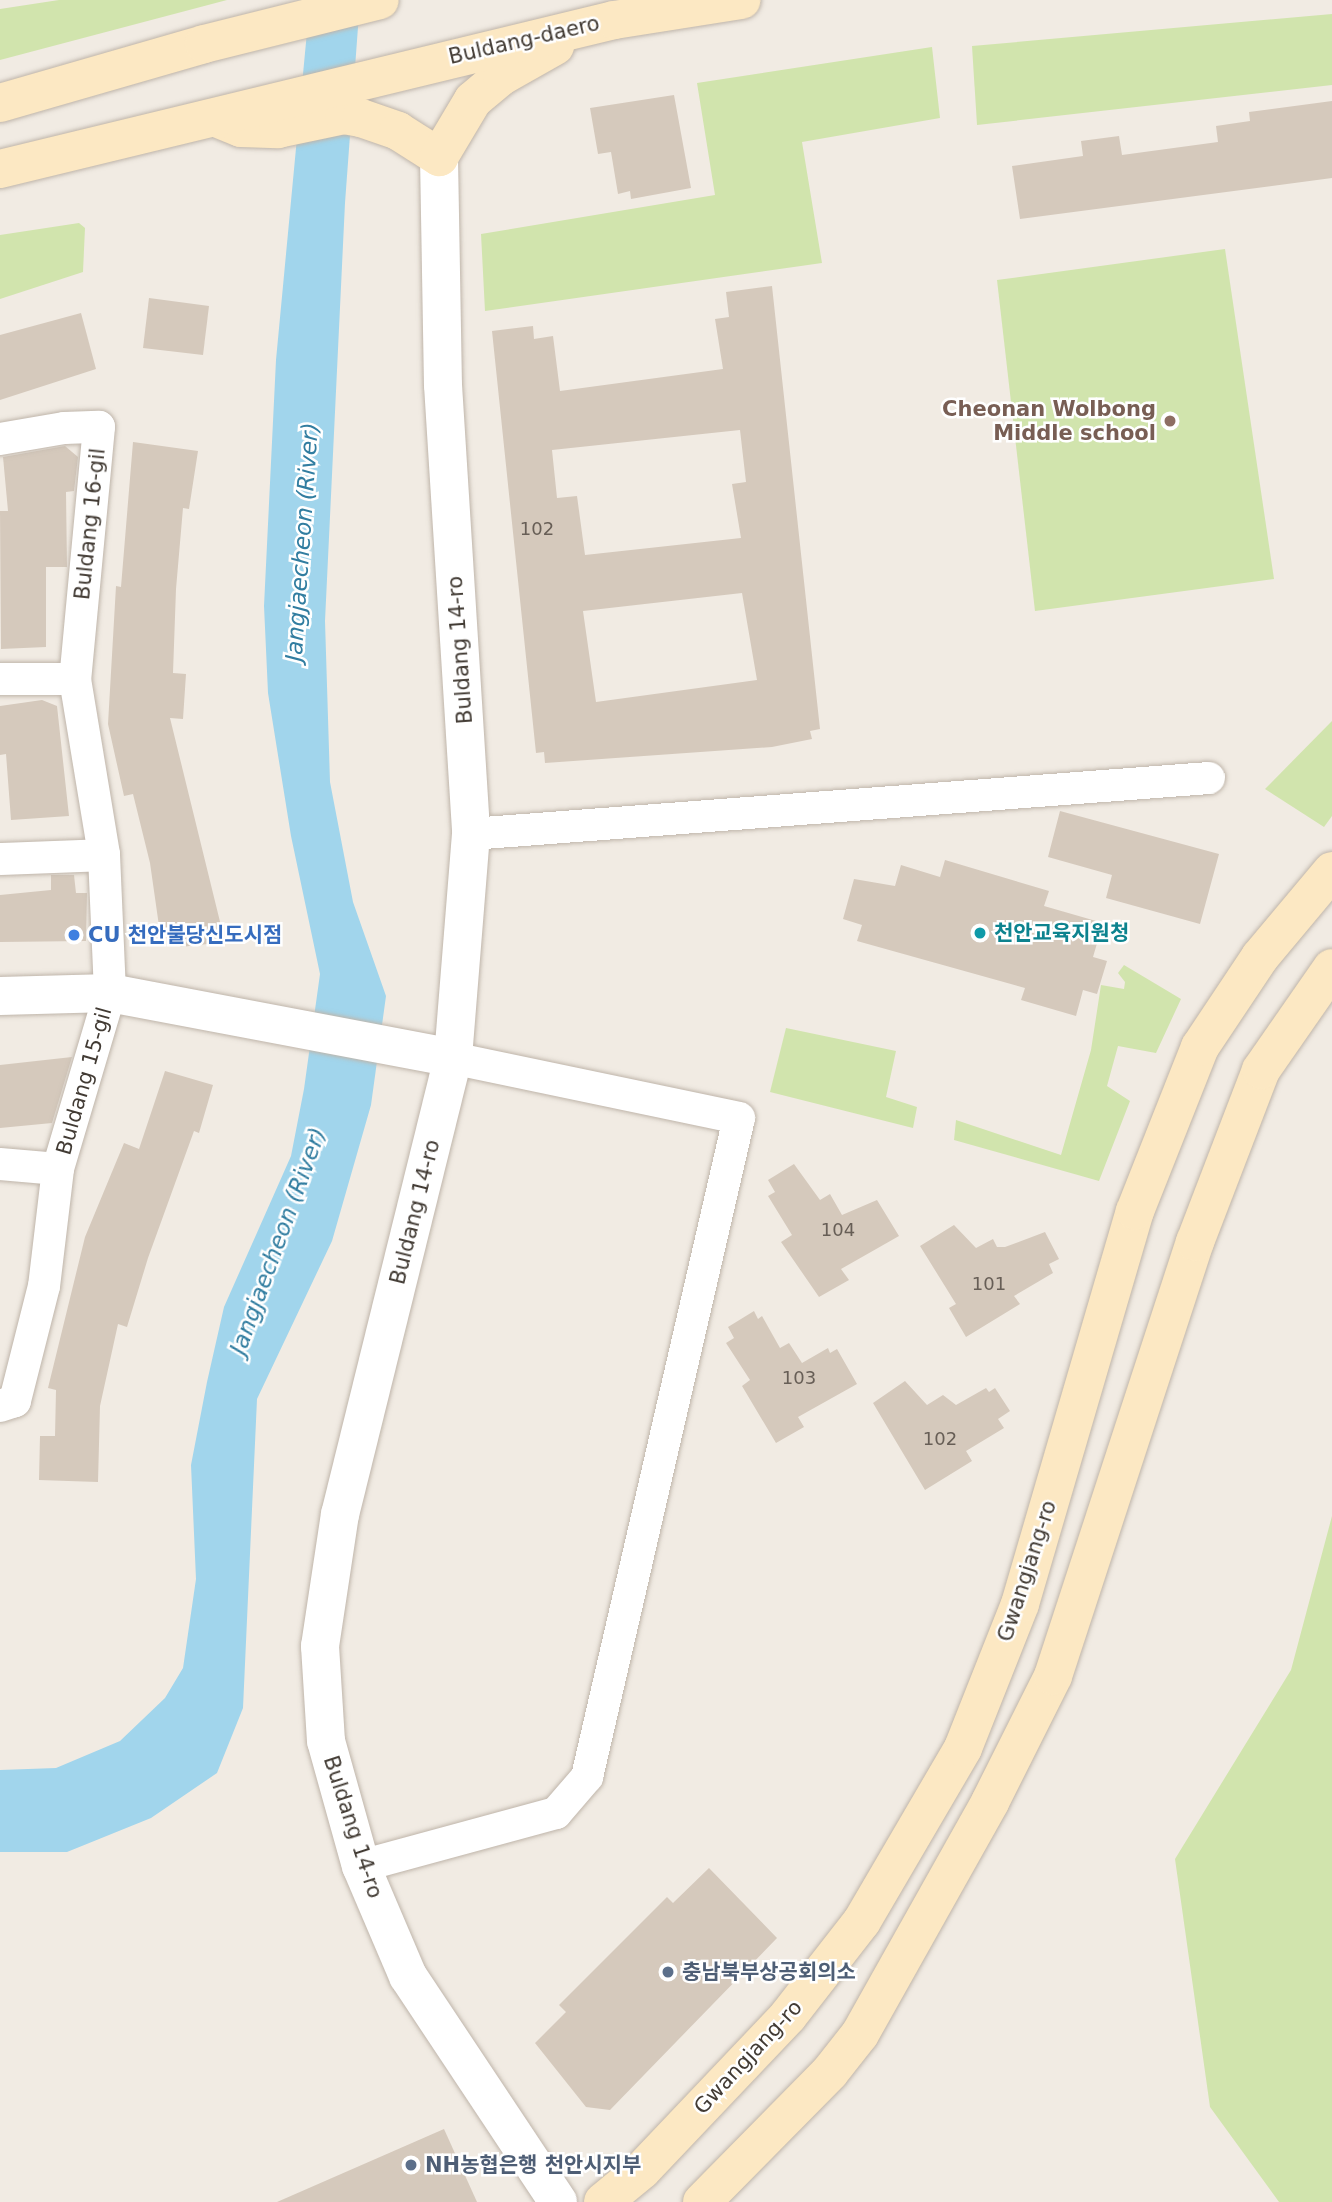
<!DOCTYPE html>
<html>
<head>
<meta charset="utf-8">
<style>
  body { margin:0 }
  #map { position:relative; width:1332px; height:2202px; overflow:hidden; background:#f1ebe3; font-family:"DejaVu Sans","Noto Sans KR",sans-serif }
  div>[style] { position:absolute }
  .green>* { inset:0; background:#d1e4ad }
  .water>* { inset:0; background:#a1d5ec }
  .building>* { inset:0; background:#d5c9bc }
  .roads { filter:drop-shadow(0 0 2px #bfb5aa) drop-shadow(0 0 2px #bfb5aa) }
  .minor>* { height:32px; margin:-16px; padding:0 16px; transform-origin:16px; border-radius:16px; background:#fff }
  .tertiary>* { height:38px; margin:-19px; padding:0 19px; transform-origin:19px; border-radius:19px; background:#fff }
  .secondary>* { height:38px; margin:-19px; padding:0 19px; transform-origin:19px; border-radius:19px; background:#fce8c3 }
  .dots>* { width:19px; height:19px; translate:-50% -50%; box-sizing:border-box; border:4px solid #fff; border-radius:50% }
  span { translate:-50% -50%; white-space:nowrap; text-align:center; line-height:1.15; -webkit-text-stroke:5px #fff; paint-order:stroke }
  .number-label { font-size:18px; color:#675e56 }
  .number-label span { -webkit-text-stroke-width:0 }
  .street-label { font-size:21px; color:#423b34 }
  .education-label { font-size:21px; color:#785e54; font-weight:700 }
  .right { translate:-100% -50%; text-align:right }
  .culture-label { font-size:21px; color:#0d838f; font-weight:700 }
  .left { translate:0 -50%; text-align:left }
  .shop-label { font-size:21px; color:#366cbe; font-weight:700 }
  .service-label { font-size:21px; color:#4e5e75; font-weight:700 }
  .water-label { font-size:23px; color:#317da0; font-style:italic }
</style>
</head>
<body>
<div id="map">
  <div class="green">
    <div style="clip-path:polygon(59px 0,227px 0,0 60px,0 9px)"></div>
    <div style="clip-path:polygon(1332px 14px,1332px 85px,977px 125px,972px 46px)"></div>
    <div style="clip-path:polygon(932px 47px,940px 118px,802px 142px,822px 263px,485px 311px,481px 234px,715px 195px,697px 83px)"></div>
    <div style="clip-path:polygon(79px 223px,85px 228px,83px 272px,0 299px,0 235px)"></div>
    <div style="clip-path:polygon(1225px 249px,1274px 579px,1035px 611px,997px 280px)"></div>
    <div style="clip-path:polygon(1332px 721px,1332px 816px,1324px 827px,1265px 789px)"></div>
    <div style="clip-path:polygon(1124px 965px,1181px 999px,1156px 1053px,1118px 1046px,1107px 1086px,1130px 1101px,1099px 1181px,954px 1140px,956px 1120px,1061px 1155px,1091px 1050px,1101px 985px,1124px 989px,1125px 982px,1118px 973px)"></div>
    <div style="clip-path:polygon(786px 1028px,896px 1051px,886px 1097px,917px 1107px,913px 1128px,770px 1092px)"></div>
    <div style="clip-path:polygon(1332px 1516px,1332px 2202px,1279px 2202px,1210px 2107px,1175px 1859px,1291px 1670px)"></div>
  </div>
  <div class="water">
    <div style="clip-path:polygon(310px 0,360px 0,345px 203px,325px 621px,330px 782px,353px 902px,386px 996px,371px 1105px,332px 1241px,257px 1399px,243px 1708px,217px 1773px,151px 1818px,67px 1852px,0 1852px,0 1770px,56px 1768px,120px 1741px,165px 1698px,183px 1668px,196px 1579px,191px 1465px,207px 1382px,224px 1307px,291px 1156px,304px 1089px,320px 974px,291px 836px,268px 693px,264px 606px,276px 360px)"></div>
  </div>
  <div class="building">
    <div style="clip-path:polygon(674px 95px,691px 188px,631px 199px,630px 191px,618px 194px,611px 152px,598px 154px,590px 108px)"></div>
    <div style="clip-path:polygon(1332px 101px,1332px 178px,1020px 219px,1012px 166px,1083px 156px,1081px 141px,1119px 136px,1122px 155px,1218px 142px,1216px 126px,1250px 121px,1249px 112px)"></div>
    <div style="clip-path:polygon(evenodd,772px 286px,820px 729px,810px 731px,812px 739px,772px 747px,545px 763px,544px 752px,536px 753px,492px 331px,533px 326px,534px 339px,553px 336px,560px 391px,723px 369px,715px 319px,729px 317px,726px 292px,772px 286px,740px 430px,746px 482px,732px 484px,741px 538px,585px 555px,577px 496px,557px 498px,552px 450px,740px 430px,772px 286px,742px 593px,757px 680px,596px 702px,583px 611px,742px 593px)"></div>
    <div style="clip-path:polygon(149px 298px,209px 306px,203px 355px,143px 348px)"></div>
    <div style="clip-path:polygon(81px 313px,96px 369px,0 400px,0 335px)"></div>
    <div style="clip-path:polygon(133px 442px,198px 451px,189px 509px,183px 508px,176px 589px,173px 673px,186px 674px,183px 719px,170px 718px,225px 942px,181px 947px,160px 933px,150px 863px,133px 794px,124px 796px,108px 724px,116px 586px,121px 587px)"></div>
    <div style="clip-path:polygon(65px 446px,78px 457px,74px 491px,66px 492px,67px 567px,46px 567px,46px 647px,1px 649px,0 511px,8px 511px,3px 457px)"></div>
    <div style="clip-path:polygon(42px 700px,57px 706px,69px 816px,11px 820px,6px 754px,0 755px,0 706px)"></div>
    <div style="clip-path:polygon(1060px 811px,1219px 854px,1200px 924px,1106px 898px,1112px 875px,1048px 857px)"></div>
    <div style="clip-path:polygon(945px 860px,1049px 891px,1044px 906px,1103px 923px,1093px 957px,1107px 961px,1097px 994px,1083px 990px,1076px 1016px,1021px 1000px,1025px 988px,857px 941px,862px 925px,843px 919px,854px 879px,895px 886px,901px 865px,940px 877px)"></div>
    <div style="clip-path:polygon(51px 875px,74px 875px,76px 893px,87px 893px,86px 941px,0 942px,0 895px,51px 890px)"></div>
    <div style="clip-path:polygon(72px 1057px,52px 1123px,0 1128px,0 1065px)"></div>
    <div style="clip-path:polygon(165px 1071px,213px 1085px,199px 1133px,194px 1131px,148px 1258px,127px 1327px,118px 1324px,100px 1406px,98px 1482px,39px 1480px,40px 1436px,55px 1436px,56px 1390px,48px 1388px,85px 1237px,124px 1143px,139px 1149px)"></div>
    <div style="clip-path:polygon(794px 1164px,820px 1200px,830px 1194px,842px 1215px,877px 1200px,899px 1236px,841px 1269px,849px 1280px,819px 1297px,781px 1242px,792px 1235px,768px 1196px,775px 1192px,768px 1180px)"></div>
    <div style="clip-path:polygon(954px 1225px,976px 1248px,993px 1239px,997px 1247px,1005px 1247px,1045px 1232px,1059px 1259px,1049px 1264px,1053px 1273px,1014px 1296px,1020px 1304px,966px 1337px,949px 1308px,956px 1304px,920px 1246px)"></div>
    <div style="clip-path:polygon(754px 1311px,758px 1319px,762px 1316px,780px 1348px,789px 1343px,802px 1363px,828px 1348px,830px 1353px,837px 1349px,857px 1384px,798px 1417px,804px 1427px,776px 1443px,742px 1386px,750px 1380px,726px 1343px,734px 1338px,728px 1327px)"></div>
    <div style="clip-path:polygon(905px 1381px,927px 1405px,943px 1395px,956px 1405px,986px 1388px,989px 1392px,995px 1388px,1010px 1411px,998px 1419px,1004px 1428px,966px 1451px,972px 1461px,925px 1490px,873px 1403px)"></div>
    <div style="clip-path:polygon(709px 1868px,777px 1938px,610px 2110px,586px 2107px,535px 2043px,566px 2012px,559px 2005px,667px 1897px,673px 1903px)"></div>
    <div style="clip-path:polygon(444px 2129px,477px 2202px,277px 2202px)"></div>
  </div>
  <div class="roads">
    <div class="minor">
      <div style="left:0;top:439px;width:65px;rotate:-9.8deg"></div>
      <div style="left:64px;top:428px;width:35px;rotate:-2deg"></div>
      <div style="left:99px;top:427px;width:253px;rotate:95.4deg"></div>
      <div style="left:75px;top:679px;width:178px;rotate:80.6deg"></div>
      <div style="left:104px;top:855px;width:138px;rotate:87.5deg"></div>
      <div style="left:110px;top:993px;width:184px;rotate:106.5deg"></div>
      <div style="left:58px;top:1169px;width:118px;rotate:96.8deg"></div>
      <div style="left:44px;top:1286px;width:119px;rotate:104.2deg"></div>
      <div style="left:15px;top:1401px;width:16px;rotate:162deg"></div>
      <div style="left:0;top:679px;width:75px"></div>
      <div style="left:471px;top:834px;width:740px;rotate:-4.34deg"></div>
      <div style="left:0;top:859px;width:104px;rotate:-2.2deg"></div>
      <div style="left:0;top:1164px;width:58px;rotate:4.9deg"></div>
      <div style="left:361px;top:1866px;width:202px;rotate:-15.2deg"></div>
      <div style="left:556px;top:1813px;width:48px;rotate:-49.3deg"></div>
      <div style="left:587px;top:1777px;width:676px;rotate:-77.01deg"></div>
      <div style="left:739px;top:1118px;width:292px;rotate:-168.2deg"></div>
    </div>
    <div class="tertiary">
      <div style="left:439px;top:157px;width:228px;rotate:89deg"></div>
      <div style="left:443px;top:385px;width:450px;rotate:86.4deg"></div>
      <div style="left:471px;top:834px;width:225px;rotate:94.6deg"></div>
      <div style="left:453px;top:1058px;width:470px;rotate:103.9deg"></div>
      <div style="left:340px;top:1514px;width:134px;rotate:98.6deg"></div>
      <div style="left:320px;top:1646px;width:95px;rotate:86.4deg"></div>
      <div style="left:326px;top:1741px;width:130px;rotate:74.4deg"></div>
      <div style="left:361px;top:1866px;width:120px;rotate:66.9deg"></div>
      <div style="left:408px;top:1976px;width:271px;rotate:56.4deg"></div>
      <div style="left:0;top:996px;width:110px;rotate:-1.6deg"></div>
      <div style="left:110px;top:993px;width:349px;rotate:10.7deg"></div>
    </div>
    <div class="secondary">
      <div style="left:0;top:103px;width:212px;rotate:-16.1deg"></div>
      <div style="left:204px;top:44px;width:181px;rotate:-14deg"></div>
      <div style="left:216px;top:118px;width:27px;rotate:22deg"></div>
      <div style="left:241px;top:128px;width:37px;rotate:2deg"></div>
      <div style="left:278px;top:129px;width:67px;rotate:-12deg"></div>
      <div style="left:344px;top:115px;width:17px;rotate:10deg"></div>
      <div style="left:361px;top:118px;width:39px;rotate:19deg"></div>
      <div style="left:398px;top:131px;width:49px;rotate:32.4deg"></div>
      <div style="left:439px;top:157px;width:66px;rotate:-59.2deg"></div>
      <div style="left:473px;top:100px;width:38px;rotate:-40deg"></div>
      <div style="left:502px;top:76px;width:61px;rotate:-29.5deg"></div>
      <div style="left:0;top:169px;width:632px;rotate:-13.64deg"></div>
      <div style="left:614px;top:20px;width:129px;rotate:-8.9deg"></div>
      <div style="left:603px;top:2202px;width:50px;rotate:-39.4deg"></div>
      <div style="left:642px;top:2170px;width:212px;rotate:-46.5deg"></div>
      <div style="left:788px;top:2016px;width:120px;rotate:-52.1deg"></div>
      <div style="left:862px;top:1921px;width:200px;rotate:-59.7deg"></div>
      <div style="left:963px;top:1748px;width:155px;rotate:-68.4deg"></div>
      <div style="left:1020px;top:1604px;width:409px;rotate:-73.7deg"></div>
      <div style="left:1135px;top:1211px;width:176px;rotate:-68.4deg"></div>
      <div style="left:1200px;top:1047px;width:108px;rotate:-56.3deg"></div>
      <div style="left:1260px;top:957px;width:112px;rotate:-50.1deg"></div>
      <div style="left:702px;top:2202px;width:182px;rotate:-45.4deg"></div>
      <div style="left:830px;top:2072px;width:48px;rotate:-51.7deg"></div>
      <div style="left:860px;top:2034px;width:266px;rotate:-60.7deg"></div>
      <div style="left:990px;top:1802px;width:141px;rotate:-63.4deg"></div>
      <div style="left:1053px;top:1676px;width:457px;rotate:-71.9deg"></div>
      <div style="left:1195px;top:1242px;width:184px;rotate:-69deg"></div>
      <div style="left:1261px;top:1070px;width:124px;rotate:-55.2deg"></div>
    </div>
  </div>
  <div class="dots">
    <div style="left:1170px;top:421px;background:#8d6e63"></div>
    <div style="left:980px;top:933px;background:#0f9aa8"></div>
    <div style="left:74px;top:935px;background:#3f7fe0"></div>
    <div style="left:668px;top:1972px;background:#5c6f8a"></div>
    <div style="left:411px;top:2165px;background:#5c6f8a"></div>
  </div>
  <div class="number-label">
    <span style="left:537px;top:529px">102</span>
    <span style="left:838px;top:1230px">104</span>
    <span style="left:989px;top:1284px">101</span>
    <span style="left:799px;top:1378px">103</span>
    <span style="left:940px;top:1439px">102</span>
  </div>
  <div class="street-label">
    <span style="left:524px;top:40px;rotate:-13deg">Buldang-daero</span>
    <span style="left:90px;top:524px;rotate:-84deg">Buldang 16-gil</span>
    <span style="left:460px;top:650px;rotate:-94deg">Buldang 14-ro</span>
    <span style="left:84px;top:1081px;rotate:-74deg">Buldang 15-gil</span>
    <span style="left:415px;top:1212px;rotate:-76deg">Buldang 14-ro</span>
    <span style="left:1027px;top:1571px;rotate:-72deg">Gwangjang-ro</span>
    <span style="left:353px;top:1827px;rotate:72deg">Buldang 14-ro</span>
    <span style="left:748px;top:2057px;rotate:-47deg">Gwangjang-ro</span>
  </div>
  <div class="education-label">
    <span class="right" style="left:1156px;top:421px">Cheonan Wolbong<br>Middle school</span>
  </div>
  <div class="culture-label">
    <span class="left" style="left:994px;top:933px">천안교육지원청</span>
  </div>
  <div class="shop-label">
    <span class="left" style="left:88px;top:935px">CU 천안불당신도시점</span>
  </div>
  <div class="service-label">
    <span class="left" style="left:682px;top:1972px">충남북부상공회의소</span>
    <span class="left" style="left:425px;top:2165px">NH농협은행 천안시지부</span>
  </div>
  <div class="water-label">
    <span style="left:302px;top:542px;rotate:-86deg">Jangjaecheon (River)</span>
    <span style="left:278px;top:1241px;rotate:-70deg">Jangjaecheon (River)</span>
  </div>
</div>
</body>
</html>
